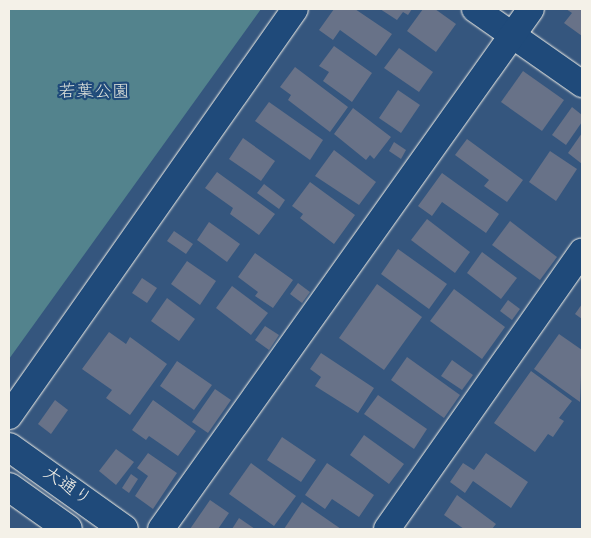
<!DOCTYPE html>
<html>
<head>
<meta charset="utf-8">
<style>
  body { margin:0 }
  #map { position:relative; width:591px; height:538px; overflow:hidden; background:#35567e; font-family:"Gochi Hand","Klee One",sans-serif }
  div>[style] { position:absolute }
  .green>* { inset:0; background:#53838d }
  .building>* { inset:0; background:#687288 }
  .roads { filter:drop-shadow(0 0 1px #f4f1e8) drop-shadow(0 0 1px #f4f1e8) }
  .minor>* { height:26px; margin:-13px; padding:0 13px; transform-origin:13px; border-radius:13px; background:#1f4a7a }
  .tertiary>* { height:28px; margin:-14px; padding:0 14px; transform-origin:14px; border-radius:14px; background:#1f4a7a }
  span { translate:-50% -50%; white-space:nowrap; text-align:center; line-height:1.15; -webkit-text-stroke:4.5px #1f4a7a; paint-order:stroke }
  .park-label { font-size:18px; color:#dce0da }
  .street-label { font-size:18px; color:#f4f1e8 }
  .frame { position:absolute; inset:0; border:10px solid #f4f1e8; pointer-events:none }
</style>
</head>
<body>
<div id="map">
  <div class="green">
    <div style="clip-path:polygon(9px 9px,261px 9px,9px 359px)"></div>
  </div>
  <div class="building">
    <div style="clip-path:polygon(334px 9px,355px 9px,392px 34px,376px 56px,340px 30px,333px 40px,319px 30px)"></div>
    <div style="clip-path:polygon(380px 9px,412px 9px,408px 15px,403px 12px,397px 20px)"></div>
    <div style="clip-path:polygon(423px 9px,435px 9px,456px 24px,436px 52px,407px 31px)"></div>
    <div style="clip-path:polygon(566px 9px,582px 9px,582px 36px,564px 23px,572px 13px)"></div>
    <div style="clip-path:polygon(334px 46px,372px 73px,352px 102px,323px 81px,329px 72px,319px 66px)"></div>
    <div style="clip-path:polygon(399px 48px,433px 72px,419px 92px,384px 68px)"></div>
    <div style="clip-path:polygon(295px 67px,348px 107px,330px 132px,288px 100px,291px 95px,280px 87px)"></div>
    <div style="clip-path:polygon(523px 71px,564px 100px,542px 131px,501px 102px)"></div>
    <div style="clip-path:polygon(398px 90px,420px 105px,401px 133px,379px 118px)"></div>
    <div style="clip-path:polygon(269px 102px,323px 140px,310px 160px,255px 121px)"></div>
    <div style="clip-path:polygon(572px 107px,582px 115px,582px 122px,566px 145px,552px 135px)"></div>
    <div style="clip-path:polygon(353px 108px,391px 137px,374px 159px,370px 155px,366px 160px,334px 134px)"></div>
    <div style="clip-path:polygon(582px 133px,582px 164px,568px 153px)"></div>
    <div style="clip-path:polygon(243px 138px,275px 161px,261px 181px,229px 159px)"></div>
    <div style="clip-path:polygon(467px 139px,523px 180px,507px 202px,484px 186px,489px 180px,455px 155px)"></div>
    <div style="clip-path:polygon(394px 142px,406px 150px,401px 159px,389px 151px)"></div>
    <div style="clip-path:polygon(334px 150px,376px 182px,359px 205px,315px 176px)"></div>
    <div style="clip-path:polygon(550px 151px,577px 169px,556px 201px,529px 182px)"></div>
    <div style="clip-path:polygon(217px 172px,275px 214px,259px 235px,230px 214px,233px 208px,205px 188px)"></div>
    <div style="clip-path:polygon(442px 173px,499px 214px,486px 233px,442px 202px,432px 216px,418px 206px)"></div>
    <div style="clip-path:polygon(310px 182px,355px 215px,334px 244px,300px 218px,303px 214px,292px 206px)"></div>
    <div style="clip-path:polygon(264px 184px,285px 200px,279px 209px,257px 193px)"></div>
    <div style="clip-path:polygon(427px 219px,470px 252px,455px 273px,411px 240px)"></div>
    <div style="clip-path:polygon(510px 221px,557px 257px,540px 280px,492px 245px)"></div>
    <div style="clip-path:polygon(209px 222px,240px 244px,227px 262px,197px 240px)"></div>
    <div style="clip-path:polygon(174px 231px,193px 244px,186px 254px,167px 241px)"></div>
    <div style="clip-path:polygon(398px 249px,447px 284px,429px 309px,381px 274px)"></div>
    <div style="clip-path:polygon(482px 252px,517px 278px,501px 299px,467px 273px)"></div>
    <div style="clip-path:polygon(255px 253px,293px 280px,273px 308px,255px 296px,258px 292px,238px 277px)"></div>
    <div style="clip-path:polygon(187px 261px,216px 281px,200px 305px,171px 284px)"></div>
    <div style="clip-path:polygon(142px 278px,157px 288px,147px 303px,132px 293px)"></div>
    <div style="clip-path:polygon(298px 283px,310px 292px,302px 303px,290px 294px)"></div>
    <div style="clip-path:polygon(377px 284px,422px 317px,384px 370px,339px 338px)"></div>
    <div style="clip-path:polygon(232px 286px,268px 313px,251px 335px,216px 308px)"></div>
    <div style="clip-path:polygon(454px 289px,505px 327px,482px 359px,430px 321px)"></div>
    <div style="clip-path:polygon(167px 298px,195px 319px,179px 341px,151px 321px)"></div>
    <div style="clip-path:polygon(508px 300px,520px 309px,512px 320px,500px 311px)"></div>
    <div style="clip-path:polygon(582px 304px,582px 319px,575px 314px)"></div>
    <div style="clip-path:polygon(265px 326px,279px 335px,269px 350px,255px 340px)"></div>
    <div style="clip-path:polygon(109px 332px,126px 344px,130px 337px,167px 364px,130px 415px,106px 398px,112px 390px,82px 369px)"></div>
    <div style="clip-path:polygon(559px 334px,582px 350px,580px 402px,534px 369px)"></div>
    <div style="clip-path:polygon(321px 353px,374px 388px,358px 413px,315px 386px,321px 377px,310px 369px)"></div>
    <div style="clip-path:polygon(407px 357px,460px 395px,444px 418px,391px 380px)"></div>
    <div style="clip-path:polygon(452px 360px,473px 375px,462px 390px,441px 376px)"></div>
    <div style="clip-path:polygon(177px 361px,212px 385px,194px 410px,160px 386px)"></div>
    <div style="clip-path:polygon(531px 371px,572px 401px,559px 418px,564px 421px,553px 437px,548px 434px,535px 452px,494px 423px)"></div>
    <div style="clip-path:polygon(215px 389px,231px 400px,208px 433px,192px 422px)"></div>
    <div style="clip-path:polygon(378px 395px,427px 429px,414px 449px,364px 414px)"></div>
    <div style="clip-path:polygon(55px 400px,68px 410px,51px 434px,38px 424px)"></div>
    <div style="clip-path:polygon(153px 400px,196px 431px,178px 456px,149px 436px,146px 440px,132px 430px)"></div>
    <div style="clip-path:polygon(364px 435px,404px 464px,389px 484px,350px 455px)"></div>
    <div style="clip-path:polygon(282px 437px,316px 460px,301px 482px,267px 460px)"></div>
    <div style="clip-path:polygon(116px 449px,134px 462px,116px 485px,99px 471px)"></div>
    <div style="clip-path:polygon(148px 453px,177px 473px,153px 509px,135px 496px,148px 476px,137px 468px)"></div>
    <div style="clip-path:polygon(486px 453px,528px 482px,511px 508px,473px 481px,465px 493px,450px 482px,463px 463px,474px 470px)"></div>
    <div style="clip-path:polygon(251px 463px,296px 496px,274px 526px,229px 494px)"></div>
    <div style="clip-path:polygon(327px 463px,374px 495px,359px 517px,332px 499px,325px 509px,305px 495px)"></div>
    <div style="clip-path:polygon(131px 474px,138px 479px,129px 493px,122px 488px)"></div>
    <div style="clip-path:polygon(457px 495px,496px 524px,492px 529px,464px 529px,444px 515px)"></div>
    <div style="clip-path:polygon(210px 500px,229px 513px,218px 529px,190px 529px)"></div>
    <div style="clip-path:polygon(302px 502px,341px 529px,284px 529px)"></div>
    <div style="clip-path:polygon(239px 518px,255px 529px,232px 529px)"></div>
  </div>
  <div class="roads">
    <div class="minor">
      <div style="left:475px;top:9px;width:131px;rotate:35deg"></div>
      <div style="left:9px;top:416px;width:497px;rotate:-54.9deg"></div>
      <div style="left:161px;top:529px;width:638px;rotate:-54.57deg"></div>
      <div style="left:387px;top:529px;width:339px;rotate:-54.9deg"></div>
    </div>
    <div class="tertiary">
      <div style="left:9px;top:447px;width:141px;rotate:35.5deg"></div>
      <div style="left:9px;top:487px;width:72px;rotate:35.4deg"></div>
    </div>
  </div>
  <div class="park-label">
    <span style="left:94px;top:94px">若葉公園</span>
  </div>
  <div class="street-label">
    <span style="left:66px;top:488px;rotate:35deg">大通り</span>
  </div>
  <div class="frame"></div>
</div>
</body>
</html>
